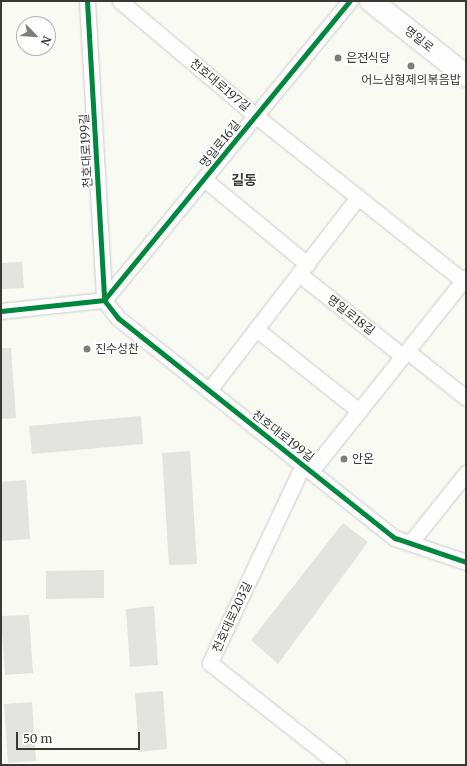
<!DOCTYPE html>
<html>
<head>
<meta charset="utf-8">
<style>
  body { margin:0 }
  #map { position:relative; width:467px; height:766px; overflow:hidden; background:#fafaf5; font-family:Merriweather,"Noto Sans KR",serif }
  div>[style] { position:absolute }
  .building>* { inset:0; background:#e3e3df }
  .roads { filter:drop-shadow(0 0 1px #cacac6) drop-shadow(0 0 1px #cacac6) }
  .street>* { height:15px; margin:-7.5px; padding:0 7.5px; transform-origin:7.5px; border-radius:7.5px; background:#fefefe }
  .secondary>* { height:22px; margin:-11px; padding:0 11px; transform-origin:11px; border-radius:11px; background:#fefefe }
  .cycleway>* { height:5px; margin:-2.5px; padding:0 2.5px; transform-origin:2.5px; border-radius:2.5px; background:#00873e }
  .dots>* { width:11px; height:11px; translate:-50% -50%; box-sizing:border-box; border:2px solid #fff; border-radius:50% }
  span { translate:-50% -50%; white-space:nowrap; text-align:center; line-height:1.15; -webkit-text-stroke:3.5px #fff; paint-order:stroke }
  .street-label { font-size:12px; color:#3a3936 }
  .poi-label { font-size:12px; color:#3a3936 }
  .left { translate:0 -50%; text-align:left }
  .quarter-label { font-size:14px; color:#3c3b35; font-weight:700 }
  .frame { position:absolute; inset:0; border:2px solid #3a3936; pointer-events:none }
  .north { position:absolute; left:16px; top:16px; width:40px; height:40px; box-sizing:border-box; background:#fff; border:1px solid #b0b0af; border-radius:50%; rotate:115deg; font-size:11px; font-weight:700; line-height:16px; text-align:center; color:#3a3936 }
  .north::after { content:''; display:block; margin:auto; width:14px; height:18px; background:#7d7d79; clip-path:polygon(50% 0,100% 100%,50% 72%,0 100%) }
  .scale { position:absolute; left:16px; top:732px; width:124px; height:18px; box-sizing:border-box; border:2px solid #3a3936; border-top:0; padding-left:5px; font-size:12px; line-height:14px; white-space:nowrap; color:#3a3936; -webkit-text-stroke:3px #fff; paint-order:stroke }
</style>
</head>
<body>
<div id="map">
  <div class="building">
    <div style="clip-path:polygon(22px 262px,24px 288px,1px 289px,1px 263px)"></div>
    <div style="clip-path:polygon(1px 348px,11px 348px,16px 418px,1px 419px)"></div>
    <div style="clip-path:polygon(141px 416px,143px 444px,32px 454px,29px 426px)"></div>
    <div style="clip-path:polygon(190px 451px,197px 564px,169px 565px,162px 453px)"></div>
    <div style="clip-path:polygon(26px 480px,30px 539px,1px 541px,1px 482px)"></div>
    <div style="clip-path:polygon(343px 523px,368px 542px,278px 664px,251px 640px)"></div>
    <div style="clip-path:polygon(104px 570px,104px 598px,46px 599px,46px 571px)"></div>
    <div style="clip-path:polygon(154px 606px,158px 665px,130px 667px,126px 609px)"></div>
    <div style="clip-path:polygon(29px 615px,33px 673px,5px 675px,1px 616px)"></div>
    <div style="clip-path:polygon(163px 691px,167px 749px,139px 752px,135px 693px)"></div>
    <div style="clip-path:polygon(32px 702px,36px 761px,8px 763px,4px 704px)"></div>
  </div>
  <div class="roads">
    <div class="street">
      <div style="left:87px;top:1px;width:299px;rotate:86.7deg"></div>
      <div style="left:104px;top:300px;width:23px;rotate:52deg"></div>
      <div style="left:118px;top:318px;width:354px;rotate:38.5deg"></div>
      <div style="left:395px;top:538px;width:75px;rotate:18.7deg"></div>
      <div style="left:120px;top:1px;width:178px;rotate:40.2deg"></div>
      <div style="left:256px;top:116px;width:268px;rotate:38.5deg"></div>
      <div style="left:204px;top:179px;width:134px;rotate:39.5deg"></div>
      <div style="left:299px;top:274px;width:132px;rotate:38.3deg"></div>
      <div style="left:1px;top:311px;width:104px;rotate:-6.1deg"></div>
      <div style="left:104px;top:300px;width:387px;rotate:-50.6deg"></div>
      <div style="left:256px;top:329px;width:132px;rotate:38.5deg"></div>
      <div style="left:407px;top:351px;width:75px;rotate:38.5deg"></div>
      <div style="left:209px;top:390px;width:244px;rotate:-52.3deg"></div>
      <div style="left:303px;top:465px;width:219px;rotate:115.2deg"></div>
      <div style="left:210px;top:663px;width:164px;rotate:38.3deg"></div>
      <div style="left:311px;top:471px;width:248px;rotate:-51.4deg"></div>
      <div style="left:410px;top:543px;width:90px;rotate:-51.3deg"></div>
    </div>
    <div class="secondary">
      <div style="left:371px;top:1px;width:121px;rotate:38.3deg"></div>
    </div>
  </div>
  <div class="cycleway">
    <div style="left:87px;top:1px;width:299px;rotate:86.7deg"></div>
    <div style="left:104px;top:300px;width:23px;rotate:52deg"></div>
    <div style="left:118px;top:318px;width:354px;rotate:38.5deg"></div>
    <div style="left:395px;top:538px;width:75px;rotate:18.7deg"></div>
    <div style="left:1px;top:311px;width:104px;rotate:-6.1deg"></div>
    <div style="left:104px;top:300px;width:387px;rotate:-50.6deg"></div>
  </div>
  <div class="dots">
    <div style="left:338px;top:58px;background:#7d7d79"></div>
    <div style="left:411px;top:66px;background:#7d7d79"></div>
    <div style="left:87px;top:349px;background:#7d7d79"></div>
    <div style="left:344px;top:459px;background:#7d7d79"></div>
  </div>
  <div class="street-label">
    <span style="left:419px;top:39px;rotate:38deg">명일로</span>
    <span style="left:220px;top:85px;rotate:40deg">천호대로197길</span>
    <span style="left:220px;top:144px;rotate:-51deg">명일로16길</span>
    <span style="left:86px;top:151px;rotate:-93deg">천호대로199길</span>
    <span style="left:351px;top:315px;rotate:38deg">명일로18길</span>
    <span style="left:283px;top:436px;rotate:38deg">천호대로199길</span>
    <span style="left:232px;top:617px;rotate:-65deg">천호대로203길</span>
  </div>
  <div class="poi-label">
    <span class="left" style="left:346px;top:58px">은전식당</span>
    <span style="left:411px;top:80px">어느삼형제의볶음밥</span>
    <span class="left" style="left:95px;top:349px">진수성찬</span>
    <span class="left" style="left:352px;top:459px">안온</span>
  </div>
  <div class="quarter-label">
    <span style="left:244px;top:180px">길동</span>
  </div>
  <div class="frame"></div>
  <div class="north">N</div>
  <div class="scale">50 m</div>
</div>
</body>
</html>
